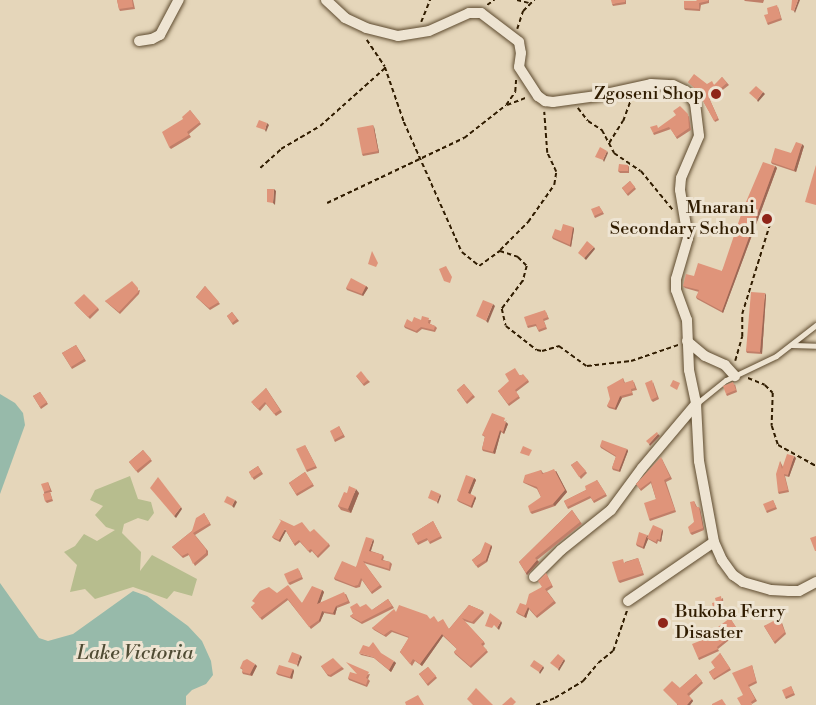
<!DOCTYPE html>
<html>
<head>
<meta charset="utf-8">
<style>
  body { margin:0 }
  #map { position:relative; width:816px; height:705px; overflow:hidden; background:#e5d6ba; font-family:"Libre Bodoni",serif }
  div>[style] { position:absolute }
  .green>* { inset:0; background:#b7bd8e }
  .water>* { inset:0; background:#97baaa }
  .path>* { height:1.5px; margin-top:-0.75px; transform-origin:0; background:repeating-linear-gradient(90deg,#301c00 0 4.5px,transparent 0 7.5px) }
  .roads { filter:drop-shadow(0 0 2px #5d4a2e) drop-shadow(0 0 2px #5d4a2e) }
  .lane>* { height:5px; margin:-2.5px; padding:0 2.5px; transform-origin:2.5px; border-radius:2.5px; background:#eee4d2 }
  .street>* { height:10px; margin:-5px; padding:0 5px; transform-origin:5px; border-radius:5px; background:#eee4d2 }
  .wall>* { inset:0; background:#c07f69 }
  .shaded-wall>* { inset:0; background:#9c6855 }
  .building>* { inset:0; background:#df947a }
  .dots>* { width:16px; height:16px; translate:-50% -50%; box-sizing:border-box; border:3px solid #eee4d2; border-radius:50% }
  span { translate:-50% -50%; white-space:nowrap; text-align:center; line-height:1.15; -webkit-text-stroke:6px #eee4d2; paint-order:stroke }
  .poi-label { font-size:18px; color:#301c00 }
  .right { translate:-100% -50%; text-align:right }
  .left { translate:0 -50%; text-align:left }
  .water-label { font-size:20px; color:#4f4b33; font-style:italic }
</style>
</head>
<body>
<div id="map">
  <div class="green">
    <div style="clip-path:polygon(130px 476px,138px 499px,151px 502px,154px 513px,148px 521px,138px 518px,124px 524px,122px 533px,141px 552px,140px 571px,152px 555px,197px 579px,192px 596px,174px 591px,167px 599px,133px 587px,95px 599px,85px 589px,70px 592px,77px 565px,64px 552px,75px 546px,84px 534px,97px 541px,115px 530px,106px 527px,95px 515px,103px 506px,90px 500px,95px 490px)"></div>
  </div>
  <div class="water">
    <div style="clip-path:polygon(0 394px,15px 403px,23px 413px,25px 425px,0 494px)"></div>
    <div style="clip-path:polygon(0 583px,39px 638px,48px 641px,73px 634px,133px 591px,147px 596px,188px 626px,202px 641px,211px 661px,213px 675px,206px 684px,192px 690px,186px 696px,186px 705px,0 705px)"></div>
  </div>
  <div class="path">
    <div style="left:517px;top:0;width:12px;rotate:14deg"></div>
    <div style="left:487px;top:5px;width:9px;rotate:-36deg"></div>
    <div style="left:421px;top:22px;width:24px;rotate:-68deg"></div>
    <div style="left:517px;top:29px;width:19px;rotate:-72deg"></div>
    <div style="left:523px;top:11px;width:16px;rotate:-45deg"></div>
    <div style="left:367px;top:40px;width:32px;rotate:56deg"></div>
    <div style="left:385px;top:67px;width:58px;rotate:70.9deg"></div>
    <div style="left:404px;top:122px;width:142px;rotate:66deg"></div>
    <div style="left:462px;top:252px;width:22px;rotate:39deg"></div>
    <div style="left:479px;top:266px;width:26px;rotate:-36deg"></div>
    <div style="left:500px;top:251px;width:19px;rotate:18deg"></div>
    <div style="left:518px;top:257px;width:13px;rotate:45deg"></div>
    <div style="left:527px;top:266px;width:16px;rotate:105deg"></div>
    <div style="left:523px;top:281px;width:35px;rotate:127deg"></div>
    <div style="left:502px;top:309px;width:17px;rotate:77deg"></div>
    <div style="left:506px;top:326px;width:39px;rotate:38deg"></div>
    <div style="left:537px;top:350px;width:5px;rotate:11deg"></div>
    <div style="left:542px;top:351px;width:18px;rotate:-16deg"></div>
    <div style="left:559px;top:346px;width:34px;rotate:36deg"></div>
    <div style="left:587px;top:366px;width:44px;rotate:-6.5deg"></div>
    <div style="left:631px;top:361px;width:50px;rotate:-18.8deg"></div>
    <div style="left:507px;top:105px;width:22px;rotate:-21deg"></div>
    <div style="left:578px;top:108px;width:16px;rotate:52deg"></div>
    <div style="left:588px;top:121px;width:17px;rotate:33deg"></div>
    <div style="left:602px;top:130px;width:26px;rotate:62deg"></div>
    <div style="left:614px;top:153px;width:32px;rotate:34deg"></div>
    <div style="left:641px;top:171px;width:50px;rotate:50.6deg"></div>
    <div style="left:609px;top:143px;width:26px;rotate:-58deg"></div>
    <div style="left:623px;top:121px;width:23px;rotate:-70deg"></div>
    <div style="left:260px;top:168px;width:28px;rotate:-42deg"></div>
    <div style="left:281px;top:149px;width:45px;rotate:-30.5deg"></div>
    <div style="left:320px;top:126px;width:87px;rotate:-41.7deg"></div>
    <div style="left:327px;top:203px;width:152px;rotate:-25.4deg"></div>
    <div style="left:464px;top:138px;width:53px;rotate:-38.2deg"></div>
    <div style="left:506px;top:105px;width:16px;rotate:-55deg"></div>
    <div style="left:515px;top:92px;width:13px;rotate:-86deg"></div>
    <div style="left:500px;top:250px;width:40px;rotate:-45deg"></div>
    <div style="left:528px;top:222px;width:45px;rotate:-54.9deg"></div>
    <div style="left:554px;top:185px;width:13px;rotate:-81deg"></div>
    <div style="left:556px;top:172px;width:21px;rotate:-115deg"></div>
    <div style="left:547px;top:153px;width:41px;rotate:-94.2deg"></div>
    <div style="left:735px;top:361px;width:25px;rotate:-74deg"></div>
    <div style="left:742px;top:337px;width:23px;rotate:-90deg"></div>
    <div style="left:742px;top:314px;width:102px;rotate:-72.8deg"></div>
    <div style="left:748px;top:378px;width:18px;rotate:22deg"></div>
    <div style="left:765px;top:385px;width:11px;rotate:45deg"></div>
    <div style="left:773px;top:393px;width:33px;rotate:92deg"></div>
    <div style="left:772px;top:426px;width:20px;rotate:72deg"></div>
    <div style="left:778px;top:445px;width:43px;rotate:28.9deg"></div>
    <div style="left:536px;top:705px;width:20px;rotate:-20deg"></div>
    <div style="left:555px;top:698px;width:33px;rotate:-31deg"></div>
    <div style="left:583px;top:681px;width:23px;rotate:-50deg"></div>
    <div style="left:598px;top:663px;width:19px;rotate:-39deg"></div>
    <div style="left:613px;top:651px;width:43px;rotate:-71.1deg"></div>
  </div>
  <div class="roads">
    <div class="lane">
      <div style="left:792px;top:345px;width:24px;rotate:2deg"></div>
      <div style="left:696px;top:404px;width:38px;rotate:-39deg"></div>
      <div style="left:726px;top:380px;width:55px;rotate:-25.6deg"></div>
      <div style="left:776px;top:356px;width:51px;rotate:-37.8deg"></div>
    </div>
    <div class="street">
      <div style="left:326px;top:0;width:26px;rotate:43deg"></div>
      <div style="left:345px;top:18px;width:23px;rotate:25deg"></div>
      <div style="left:366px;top:28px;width:33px;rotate:14deg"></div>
      <div style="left:398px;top:36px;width:31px;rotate:-9deg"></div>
      <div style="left:429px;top:31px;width:44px;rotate:-24.2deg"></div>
      <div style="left:469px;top:13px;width:12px"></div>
      <div style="left:481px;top:13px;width:48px;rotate:37.3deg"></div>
      <div style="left:519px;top:42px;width:11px;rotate:80deg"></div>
      <div style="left:521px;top:53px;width:14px;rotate:98deg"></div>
      <div style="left:519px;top:67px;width:35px;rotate:57deg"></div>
      <div style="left:538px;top:96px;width:9px;rotate:36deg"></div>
      <div style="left:545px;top:101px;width:8px;rotate:7deg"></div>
      <div style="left:553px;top:102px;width:44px;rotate:-7.8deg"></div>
      <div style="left:597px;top:96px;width:55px;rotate:-12.5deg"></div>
      <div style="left:651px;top:84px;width:22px;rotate:3deg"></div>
      <div style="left:673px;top:85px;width:14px;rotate:25deg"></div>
      <div style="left:686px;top:91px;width:15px;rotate:53deg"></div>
      <div style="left:695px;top:103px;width:33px;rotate:83deg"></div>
      <div style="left:699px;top:136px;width:46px;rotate:113.2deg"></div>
      <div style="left:681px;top:178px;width:12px;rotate:95deg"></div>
      <div style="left:680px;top:190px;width:49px;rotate:80.5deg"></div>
      <div style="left:688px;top:238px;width:43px;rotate:106.3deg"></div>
      <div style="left:676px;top:279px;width:11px;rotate:90deg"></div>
      <div style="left:676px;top:290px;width:32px;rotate:70deg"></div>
      <div style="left:687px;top:320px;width:50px;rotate:87.7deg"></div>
      <div style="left:689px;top:370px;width:35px;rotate:78deg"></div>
      <div style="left:696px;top:404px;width:57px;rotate:87deg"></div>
      <div style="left:699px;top:461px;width:82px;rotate:79.5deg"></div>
      <div style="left:714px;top:542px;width:20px;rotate:66deg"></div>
      <div style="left:722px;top:560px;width:19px;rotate:54deg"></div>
      <div style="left:733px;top:575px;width:12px;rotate:35deg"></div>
      <div style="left:743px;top:582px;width:29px;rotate:16deg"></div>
      <div style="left:771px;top:590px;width:18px;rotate:3deg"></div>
      <div style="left:789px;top:591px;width:10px"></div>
      <div style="left:799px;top:591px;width:19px;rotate:-28deg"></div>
      <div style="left:139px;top:41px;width:13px;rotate:-9deg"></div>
      <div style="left:152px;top:39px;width:9px;rotate:-27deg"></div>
      <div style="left:160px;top:35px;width:40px;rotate:-62deg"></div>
      <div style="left:687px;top:341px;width:23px;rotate:40deg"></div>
      <div style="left:705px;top:356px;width:22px;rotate:24deg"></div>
      <div style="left:725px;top:365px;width:15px;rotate:48deg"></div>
      <div style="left:534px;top:577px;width:38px;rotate:-45deg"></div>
      <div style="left:561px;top:550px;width:64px;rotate:-38.7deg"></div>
      <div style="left:611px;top:510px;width:52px;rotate:-53.6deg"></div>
      <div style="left:642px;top:468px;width:84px;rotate:-49.8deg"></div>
      <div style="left:628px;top:601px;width:104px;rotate:-34.5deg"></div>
    </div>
  </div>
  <div class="wall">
    <div style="clip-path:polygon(117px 0,133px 0,135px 9px,120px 11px,119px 9px)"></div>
    <div style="clip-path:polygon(626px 0,626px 4px,613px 6px,612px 4px)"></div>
    <div style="clip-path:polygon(709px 0,709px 3px,701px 5px,700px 11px,685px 10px,684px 8px,697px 1px)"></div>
    <div style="clip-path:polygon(744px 0,764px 0,763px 3px,745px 1px)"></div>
    <div style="clip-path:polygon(778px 7px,782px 20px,768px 25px,767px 23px,768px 14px)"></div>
    <div style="clip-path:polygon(722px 77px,729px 85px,710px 100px,719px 120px,715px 122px,702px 99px,705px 98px,688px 82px,715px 85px)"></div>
    <div style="clip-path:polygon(190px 110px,201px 124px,189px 134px,191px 137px,171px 149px,169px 147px)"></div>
    <div style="clip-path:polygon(689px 116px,691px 130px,677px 139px,671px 129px,654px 135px,653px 133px,659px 128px)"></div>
    <div style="clip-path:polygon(374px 127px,379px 153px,363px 156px,362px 154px)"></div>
    <div style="clip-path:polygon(804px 146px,796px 172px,772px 164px,771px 162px,791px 153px)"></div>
    <div style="clip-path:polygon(629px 166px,629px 173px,620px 173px,618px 171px)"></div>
    <div style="clip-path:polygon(775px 166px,777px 168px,723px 313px,697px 299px,696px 297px,699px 292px,685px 288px,683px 286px,694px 276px,722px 271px)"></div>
    <div style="clip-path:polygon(630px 181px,636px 189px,628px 196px,622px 188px)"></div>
    <div style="clip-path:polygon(599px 206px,604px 214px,595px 218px,594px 216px)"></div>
    <div style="clip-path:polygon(573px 227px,574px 229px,571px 247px,553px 239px,552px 237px,561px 231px)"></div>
    <div style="clip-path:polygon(205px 286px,220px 304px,210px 310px,196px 297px)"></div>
    <div style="clip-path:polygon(366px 286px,368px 288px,363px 296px,347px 290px,346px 288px)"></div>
    <div style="clip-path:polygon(140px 290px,139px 294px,120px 314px,105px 301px)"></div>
    <div style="clip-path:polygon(766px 295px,762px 354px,747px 353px,746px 351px)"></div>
    <div style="clip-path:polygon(76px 305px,98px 308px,99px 310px,90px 319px)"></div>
    <div style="clip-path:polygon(232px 312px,239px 321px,233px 325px,227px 316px)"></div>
    <div style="clip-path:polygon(546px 312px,549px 319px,544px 321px,547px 329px,539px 332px,536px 326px,528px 328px,527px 326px)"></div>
    <div style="clip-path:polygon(421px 320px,431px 320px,430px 324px,435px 326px,437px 328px,435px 332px,422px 329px,417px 333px,405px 328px,404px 326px,412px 322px)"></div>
    <div style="clip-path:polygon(76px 345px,86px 361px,72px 369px,62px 353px)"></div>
    <div style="clip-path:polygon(520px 375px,528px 380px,529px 382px,516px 392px,520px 398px,509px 406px,498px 391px)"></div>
    <div style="clip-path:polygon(356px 376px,368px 380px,370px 382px,364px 386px)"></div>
    <div style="clip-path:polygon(623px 378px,625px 383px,634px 382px,637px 390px,632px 391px,633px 395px,622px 398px,616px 410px,609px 408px,607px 406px)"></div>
    <div style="clip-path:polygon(653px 382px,659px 399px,653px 402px,651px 400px)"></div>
    <div style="clip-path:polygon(464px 384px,475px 397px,467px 404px,457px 390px)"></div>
    <div style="clip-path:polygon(735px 384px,737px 392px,727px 396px,726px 394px)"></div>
    <div style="clip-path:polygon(266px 388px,282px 412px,276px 416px,266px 404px,260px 411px,253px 404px)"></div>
    <div style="clip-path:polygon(40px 392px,48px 404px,41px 409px,33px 396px)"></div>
    <div style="clip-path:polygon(507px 420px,505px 422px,508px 424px,504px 434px,501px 432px,495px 454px,483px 451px,482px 449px,485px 437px,482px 435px)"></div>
    <div style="clip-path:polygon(339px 426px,345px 437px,335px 442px,334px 440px)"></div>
    <div style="clip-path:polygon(305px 445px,317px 468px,307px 472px,306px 470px)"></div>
    <div style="clip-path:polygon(600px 446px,627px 449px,628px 451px,620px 472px,613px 470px,612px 468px,616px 457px,601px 448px)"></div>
    <div style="clip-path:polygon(143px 450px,152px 461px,138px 473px,129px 462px)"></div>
    <div style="clip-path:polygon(796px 458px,789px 477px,785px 476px,789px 492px,779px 494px,778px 492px,780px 461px,783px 467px)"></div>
    <div style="clip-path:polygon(662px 459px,672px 479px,666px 482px,676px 512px,650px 521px,649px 519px,656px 499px,651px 483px,641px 491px,636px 484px)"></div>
    <div style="clip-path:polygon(577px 461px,587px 473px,581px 479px,571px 465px)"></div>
    <div style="clip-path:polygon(258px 466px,263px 474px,254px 480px,249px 472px)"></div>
    <div style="clip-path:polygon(541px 470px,543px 473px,556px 471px,567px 492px,555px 506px,532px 514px,530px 512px,541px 497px,537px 489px,524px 483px,523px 482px)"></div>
    <div style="clip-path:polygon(305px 472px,314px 486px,297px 496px,289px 483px)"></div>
    <div style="clip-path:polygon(474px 478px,476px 480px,470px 494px,476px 498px,472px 508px,459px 502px,457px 500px)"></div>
    <div style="clip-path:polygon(597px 480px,607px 496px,594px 503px,591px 498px,568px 509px,564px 501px,586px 490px)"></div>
    <div style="clip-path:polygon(48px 482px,52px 492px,50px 492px,53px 501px,47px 503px,45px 501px,44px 492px)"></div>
    <div style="clip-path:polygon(347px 493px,359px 493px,351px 513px,341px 510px,338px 506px)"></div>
    <div style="clip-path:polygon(773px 500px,777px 509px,767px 513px,766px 511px)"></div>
    <div style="clip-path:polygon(694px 501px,697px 507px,700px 509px,704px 530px,692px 535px,690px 533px,694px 522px)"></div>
    <div style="clip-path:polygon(572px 510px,582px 524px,537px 560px,539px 562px,527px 575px,519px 562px)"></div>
    <div style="clip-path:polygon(204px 513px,211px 525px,195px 535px,208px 551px,208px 555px,195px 566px,189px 555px,183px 558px,172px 547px,192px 531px)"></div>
    <div style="clip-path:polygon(433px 521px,442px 538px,430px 544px,428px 540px,418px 545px,412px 534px)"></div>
    <div style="clip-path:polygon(294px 526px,310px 532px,329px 544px,330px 546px,318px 558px,312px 551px,310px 553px,300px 542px,295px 546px,286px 531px,280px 542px,274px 539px,272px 537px)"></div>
    <div style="clip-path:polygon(663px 531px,661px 542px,658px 541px,657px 544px,648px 539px,644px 549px,637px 546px,636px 544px,648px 536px)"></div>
    <div style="clip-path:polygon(374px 541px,371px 551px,383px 555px,384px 557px,383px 560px,390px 562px,392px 564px,390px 571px,364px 563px,382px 587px,372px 594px,362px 580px,360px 587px,356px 588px,335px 580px,334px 578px,356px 567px)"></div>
    <div style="clip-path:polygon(491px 545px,492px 547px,487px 562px,478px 568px,472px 560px)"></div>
    <div style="clip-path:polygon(638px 558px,644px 575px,620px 583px,618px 581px,625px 562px)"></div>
    <div style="clip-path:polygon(299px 570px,303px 579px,290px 585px,288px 583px)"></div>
    <div style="clip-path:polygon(546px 573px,553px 587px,547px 591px,556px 603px,537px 618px,529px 609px,526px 618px,518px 614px,516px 612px,526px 605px,542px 587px)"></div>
    <div style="clip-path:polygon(322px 590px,324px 592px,320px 603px,346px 594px,350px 603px,337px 608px,335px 615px,324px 613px,320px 622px,311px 629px,288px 600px,262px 620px,251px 607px,277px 593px,302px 603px)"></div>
    <div style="clip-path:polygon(723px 598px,724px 612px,716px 614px,714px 612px,716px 602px)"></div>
    <div style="clip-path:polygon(388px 599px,394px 608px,362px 624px,352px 618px,350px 616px,353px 614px,360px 607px,372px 610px)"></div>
    <div style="clip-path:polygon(469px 605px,483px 611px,484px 613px,474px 624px,464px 621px,484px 642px,485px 644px,483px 646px,488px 652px,471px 668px,455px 654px,454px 652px,457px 649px,443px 636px,422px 666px,415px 661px,412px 666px,400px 652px,409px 638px,392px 632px,386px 637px,374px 630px,372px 628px,396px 612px,430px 619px,449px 629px)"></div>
    <div style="clip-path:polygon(730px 618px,739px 632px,718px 649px,719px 651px,699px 660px,698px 658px)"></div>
    <div style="clip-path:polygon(781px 620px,786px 634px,775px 644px,764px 626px)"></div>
    <div style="clip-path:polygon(359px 653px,396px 663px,391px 672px,374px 658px,361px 655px)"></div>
    <div style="clip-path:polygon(720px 653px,731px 670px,714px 680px,709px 672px,715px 668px)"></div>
    <div style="clip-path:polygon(752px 665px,757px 683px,749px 687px,757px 701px,752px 704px,743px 695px)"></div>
    <div style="clip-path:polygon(257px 666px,252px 676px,243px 674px,242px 672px,243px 670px,240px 668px)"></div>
    <div style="clip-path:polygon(321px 666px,342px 667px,344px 669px,331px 677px,328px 676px)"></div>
    <div style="clip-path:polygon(428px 667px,437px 678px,428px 686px,419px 674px)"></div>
    <div style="clip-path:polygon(293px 669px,294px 671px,292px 679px,278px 675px,276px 673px)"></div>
    <div style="clip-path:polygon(370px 674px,368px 679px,370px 681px,367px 687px,349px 680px,348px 678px)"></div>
    <div style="clip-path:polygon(696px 674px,703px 683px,689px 696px,693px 701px,690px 705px,677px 705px,680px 688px)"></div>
    <div style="clip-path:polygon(791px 686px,795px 695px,786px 699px,785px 697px)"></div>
  </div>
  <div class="shaded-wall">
    <div style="clip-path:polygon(798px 0,800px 0,795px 13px,794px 11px)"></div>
    <div style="clip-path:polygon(763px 92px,765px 94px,758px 102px,757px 100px)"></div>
    <div style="clip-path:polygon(267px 123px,269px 125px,266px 132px,265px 130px)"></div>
    <div style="clip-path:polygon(373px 125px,374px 127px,379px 153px,378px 151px)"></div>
    <div style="clip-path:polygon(802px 144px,804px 146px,796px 172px,794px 170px)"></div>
    <div style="clip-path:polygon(607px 151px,608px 153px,604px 162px,603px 160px)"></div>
    <div style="clip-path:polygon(775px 166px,777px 168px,723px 313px,722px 311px)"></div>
    <div style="clip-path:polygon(274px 189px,276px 191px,275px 205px,273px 203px)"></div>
    <div style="clip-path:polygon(573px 227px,574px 229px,571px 247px,570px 245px)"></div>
    <div style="clip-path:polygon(594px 247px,595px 249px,586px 260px,584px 258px)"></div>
    <div style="clip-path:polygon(366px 286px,368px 288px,363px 296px,362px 294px)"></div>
    <div style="clip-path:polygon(765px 293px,766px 295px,762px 354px,760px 352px)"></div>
    <div style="clip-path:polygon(493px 304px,495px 306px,488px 323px,486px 321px)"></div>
    <div style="clip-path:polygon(620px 396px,622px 398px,616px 410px,615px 408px)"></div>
    <div style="clip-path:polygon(506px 422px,508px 424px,504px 434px,503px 432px)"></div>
    <div style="clip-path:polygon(500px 430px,501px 432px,495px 454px,493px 452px)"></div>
    <div style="clip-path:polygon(658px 434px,660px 436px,650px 446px,649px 444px)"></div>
    <div style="clip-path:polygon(627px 449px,628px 451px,620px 472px,619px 470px)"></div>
    <div style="clip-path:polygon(794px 456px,796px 458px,789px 477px,788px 475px)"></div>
    <div style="clip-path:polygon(556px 471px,567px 492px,555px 506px,553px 504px)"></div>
    <div style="clip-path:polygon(474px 478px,476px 480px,470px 495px,468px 493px)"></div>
    <div style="clip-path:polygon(356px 489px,359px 493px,351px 513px,348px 509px)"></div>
    <div style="clip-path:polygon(440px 494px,441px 496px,438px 504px,437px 502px)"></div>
    <div style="clip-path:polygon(475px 496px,476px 498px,472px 508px,471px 506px)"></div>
    <div style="clip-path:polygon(235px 500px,237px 502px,234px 508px,232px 506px)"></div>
    <div style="clip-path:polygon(181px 507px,182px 509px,176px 518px,174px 516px)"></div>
    <div style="clip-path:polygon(699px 507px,700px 509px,704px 530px,703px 528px)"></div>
    <div style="clip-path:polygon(285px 529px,286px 531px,280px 542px,279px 540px)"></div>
    <div style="clip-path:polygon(662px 529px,663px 531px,661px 542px,660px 540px)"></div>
    <div style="clip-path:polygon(647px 535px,649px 537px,644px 549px,643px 547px)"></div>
    <div style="clip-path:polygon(373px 539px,374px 541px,370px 553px,369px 551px)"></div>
    <div style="clip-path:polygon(491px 545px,492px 547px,487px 562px,486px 560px)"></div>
    <div style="clip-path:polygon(537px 560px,539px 562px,527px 575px,526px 573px)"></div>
    <div style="clip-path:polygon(322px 590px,324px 592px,319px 606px,317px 604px)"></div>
    <div style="clip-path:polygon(336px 606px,337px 608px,335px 615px,333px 613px)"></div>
    <div style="clip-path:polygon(528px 607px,529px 609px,526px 618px,524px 616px)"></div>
    <div style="clip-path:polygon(322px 611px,324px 613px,320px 622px,319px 620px)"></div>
    <div style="clip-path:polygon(501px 621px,502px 623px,499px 630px,497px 628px)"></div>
    <div style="clip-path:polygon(442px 634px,443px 636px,422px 666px,420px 664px)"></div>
    <div style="clip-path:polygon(300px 655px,302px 657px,298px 667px,297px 665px)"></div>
    <div style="clip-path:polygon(564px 659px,565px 661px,559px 671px,558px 669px)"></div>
    <div style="clip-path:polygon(394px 661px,396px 663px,391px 672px,389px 670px)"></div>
    <div style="clip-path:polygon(255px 664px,257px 666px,252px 676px,250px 674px)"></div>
    <div style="clip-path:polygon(543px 666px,544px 668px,540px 674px,539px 672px)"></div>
    <div style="clip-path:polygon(293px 669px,294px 671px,292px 679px,290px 677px)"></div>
    <div style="clip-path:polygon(692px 699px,693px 701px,690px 705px,687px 705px)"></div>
  </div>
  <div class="building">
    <div style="clip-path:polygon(117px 0,132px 0,133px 7px,119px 9px)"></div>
    <div style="clip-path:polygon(611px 0,625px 0,625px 2px,612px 4px)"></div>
    <div style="clip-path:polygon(696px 0,708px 0,708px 1px,699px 3px,699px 9px,684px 8px,684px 1px,697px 1px)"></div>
    <div style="clip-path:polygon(792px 0,798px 0,794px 11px,791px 10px)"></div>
    <div style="clip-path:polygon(777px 5px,781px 18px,767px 23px,764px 15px,768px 14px,767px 8px)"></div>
    <div style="clip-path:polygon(694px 74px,707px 84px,712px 81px,714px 85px,722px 77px,727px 83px,709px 98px,718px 118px,714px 121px,702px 99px,705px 97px,688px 82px)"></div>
    <div style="clip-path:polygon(756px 86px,763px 92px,757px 100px,749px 93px)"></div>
    <div style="clip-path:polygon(680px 106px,688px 114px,689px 128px,676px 137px,669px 127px,653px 133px,650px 127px,657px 125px,658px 128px,676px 115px,673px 111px)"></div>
    <div style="clip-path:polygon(190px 110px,200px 122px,187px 132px,189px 135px,169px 147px,162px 132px,183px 119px,182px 117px)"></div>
    <div style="clip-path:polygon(259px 120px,267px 123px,265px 130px,256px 127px)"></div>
    <div style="clip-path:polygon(373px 125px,378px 151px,362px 154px,357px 128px)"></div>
    <div style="clip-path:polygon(796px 142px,802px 144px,794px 170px,771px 162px,775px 148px,791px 153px)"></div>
    <div style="clip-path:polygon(600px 147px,607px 151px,603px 160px,595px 157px)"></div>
    <div style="clip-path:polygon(763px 162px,775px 166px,722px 311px,696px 297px,699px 290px,683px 286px,686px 274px,694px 276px,698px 263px,722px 271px,743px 209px)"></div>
    <div style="clip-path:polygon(619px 164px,628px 165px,628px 171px,618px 171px)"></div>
    <div style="clip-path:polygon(816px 165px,816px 205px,805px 202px)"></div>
    <div style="clip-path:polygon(630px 181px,635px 187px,627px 194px,622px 188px)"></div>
    <div style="clip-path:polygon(267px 189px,274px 189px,273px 203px,267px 202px)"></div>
    <div style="clip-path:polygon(599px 206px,603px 212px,594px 216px,591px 209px)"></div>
    <div style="clip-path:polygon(563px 224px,573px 227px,570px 245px,552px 237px,555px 229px,561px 231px)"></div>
    <div style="clip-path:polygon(587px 241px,594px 247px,584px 258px,578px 253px)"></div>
    <div style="clip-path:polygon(372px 251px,378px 263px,376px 267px,368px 264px)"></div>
    <div style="clip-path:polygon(446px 266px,452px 277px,450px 283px,444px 281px,439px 269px)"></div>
    <div style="clip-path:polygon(351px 278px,366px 286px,362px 294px,346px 288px)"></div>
    <div style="clip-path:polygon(132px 281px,138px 288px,138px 292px,119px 312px,105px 301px)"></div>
    <div style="clip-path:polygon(205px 286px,219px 302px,209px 308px,196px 297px)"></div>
    <div style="clip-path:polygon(751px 292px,765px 293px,760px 352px,746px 351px)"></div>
    <div style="clip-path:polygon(84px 294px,98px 308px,88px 317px,74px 303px)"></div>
    <div style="clip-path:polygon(483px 300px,493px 304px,486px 321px,476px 316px)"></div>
    <div style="clip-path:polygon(545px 310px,548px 317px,543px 319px,546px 327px,538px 330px,536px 324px,527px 326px,524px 317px)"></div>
    <div style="clip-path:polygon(232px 312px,237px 319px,232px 323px,227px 316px)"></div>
    <div style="clip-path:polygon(422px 316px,429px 318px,428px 323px,435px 326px,434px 330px,421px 327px,416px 331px,404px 326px,407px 319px,412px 322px,414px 317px,421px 320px)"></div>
    <div style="clip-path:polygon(76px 345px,84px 359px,71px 367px,62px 353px)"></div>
    <div style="clip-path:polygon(515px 368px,520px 376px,523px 374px,528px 380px,515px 390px,519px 396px,508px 404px,498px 391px,509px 381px,505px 374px)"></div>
    <div style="clip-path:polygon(361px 371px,368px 380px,363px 384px,356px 376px)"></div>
    <div style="clip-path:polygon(623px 378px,624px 383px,633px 380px,635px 388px,631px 389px,632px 393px,620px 396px,615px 408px,607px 406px,610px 399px,607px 387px)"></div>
    <div style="clip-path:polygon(652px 380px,657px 397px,651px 400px,645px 383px)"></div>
    <div style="clip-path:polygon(673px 380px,680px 383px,677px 390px,670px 386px)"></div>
    <div style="clip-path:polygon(733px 382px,736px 390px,726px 394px,723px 386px)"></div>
    <div style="clip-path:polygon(464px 384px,473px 395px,466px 402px,457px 390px)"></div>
    <div style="clip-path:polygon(266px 388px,280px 410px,274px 414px,265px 402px,258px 409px,251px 402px)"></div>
    <div style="clip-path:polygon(40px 392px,47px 402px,40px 407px,33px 396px)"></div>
    <div style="clip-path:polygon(492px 413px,505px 418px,504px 421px,506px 422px,503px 432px,500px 430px,493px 452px,482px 449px,485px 436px,482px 435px)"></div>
    <div style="clip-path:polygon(339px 426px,343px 435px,334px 440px,330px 431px)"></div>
    <div style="clip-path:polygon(657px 432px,658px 434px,649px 444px,646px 441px)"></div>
    <div style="clip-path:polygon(602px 440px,627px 449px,619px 470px,612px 468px,616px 456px,600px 446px)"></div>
    <div style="clip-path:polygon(305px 445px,316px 466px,306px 470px,296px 449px)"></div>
    <div style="clip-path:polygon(523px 446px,532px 450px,529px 456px,520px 453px)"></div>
    <div style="clip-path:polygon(143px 450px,151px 459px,136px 471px,129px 462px)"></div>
    <div style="clip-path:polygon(787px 454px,794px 456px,788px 475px,784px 474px,788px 490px,778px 492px,776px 474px,780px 461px,782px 469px)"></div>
    <div style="clip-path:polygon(661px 457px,670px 477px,664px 480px,675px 510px,649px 519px,644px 503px,656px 499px,651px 481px,640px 489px,636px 484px)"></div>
    <div style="clip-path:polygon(577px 461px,586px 471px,579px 477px,571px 465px)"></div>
    <div style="clip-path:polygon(258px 466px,261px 472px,252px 478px,249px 472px)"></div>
    <div style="clip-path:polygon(554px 469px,565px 490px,553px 504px,530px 512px,528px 506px,541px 497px,537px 487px,523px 482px,525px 475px,541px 470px,542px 474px)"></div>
    <div style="clip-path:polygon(305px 472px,313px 484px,296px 494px,289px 483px)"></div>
    <div style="clip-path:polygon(466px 475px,474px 478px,468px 493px,475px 496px,471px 506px,457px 500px)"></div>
    <div style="clip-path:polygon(158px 477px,181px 507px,174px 516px,150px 488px)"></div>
    <div style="clip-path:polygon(597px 480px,606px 494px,593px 501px,590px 496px,567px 507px,564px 501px,586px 490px,585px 486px)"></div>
    <div style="clip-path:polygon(48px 482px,50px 490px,44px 492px,41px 484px)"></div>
    <div style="clip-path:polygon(349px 486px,356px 489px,348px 509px,338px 506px,344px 492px,347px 493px)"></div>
    <div style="clip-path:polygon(431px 490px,440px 494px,437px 502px,428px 498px)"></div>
    <div style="clip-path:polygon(50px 492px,52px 499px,45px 501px,43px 494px)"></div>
    <div style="clip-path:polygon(227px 496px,235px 500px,232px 506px,224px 502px)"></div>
    <div style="clip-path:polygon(773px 500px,776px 507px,766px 511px,763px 504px)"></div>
    <div style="clip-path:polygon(694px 501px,696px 507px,699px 507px,703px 528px,690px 533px,688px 527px,694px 522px,690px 502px)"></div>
    <div style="clip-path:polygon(572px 510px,580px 522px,535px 558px,537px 560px,526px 573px,519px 562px)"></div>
    <div style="clip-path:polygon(204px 513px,210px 523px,193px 533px,206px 549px,206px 553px,193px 564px,188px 553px,182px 556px,172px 547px,192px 531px,196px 518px)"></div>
    <div style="clip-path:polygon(279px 519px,294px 526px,302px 522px,310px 532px,314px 529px,329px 544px,317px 556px,311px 549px,308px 551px,299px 540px,294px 544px,285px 529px,279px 540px,272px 537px,281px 521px)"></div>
    <div style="clip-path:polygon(433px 521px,441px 536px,429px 542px,427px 538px,416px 543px,412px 534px)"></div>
    <div style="clip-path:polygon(653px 525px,662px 529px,660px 540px,657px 539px,656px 542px,647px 538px)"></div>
    <div style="clip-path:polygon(639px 532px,647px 535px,643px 547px,636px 544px)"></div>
    <div style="clip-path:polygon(816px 536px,816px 551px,815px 551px,810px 538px)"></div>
    <div style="clip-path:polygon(366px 537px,373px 539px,369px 551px,383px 555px,381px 560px,390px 562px,389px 569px,363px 561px,380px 585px,371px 592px,361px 578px,358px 585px,354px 586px,334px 578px,342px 561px,356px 567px)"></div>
    <div style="clip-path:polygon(485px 542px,491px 545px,486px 560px,476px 566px,472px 560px,480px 554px)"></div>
    <div style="clip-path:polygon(638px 558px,643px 573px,618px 581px,612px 562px,623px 559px,624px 563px)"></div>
    <div style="clip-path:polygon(298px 568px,302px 577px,288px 583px,284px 574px)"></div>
    <div style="clip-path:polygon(546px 573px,552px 585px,545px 589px,554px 601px,536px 616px,528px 607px,524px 616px,516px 612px,520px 603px,526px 605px,529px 594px,542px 587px,538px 581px)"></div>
    <div style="clip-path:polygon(288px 585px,302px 603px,312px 586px,322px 590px,317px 604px,344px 592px,348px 601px,336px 606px,333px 613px,322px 611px,319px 620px,309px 627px,287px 598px,260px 618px,251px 607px,255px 603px,252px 601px,260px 591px,269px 587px,277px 593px)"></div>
    <div style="clip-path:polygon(721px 596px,723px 610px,714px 612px,712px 603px,716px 602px,715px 598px)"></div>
    <div style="clip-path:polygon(388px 599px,392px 606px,361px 622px,350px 616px,353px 614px,350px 607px,357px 603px,360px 607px,366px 604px,372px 610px)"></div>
    <div style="clip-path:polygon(399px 605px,427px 615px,430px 619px,434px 616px,438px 622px,443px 619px,449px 629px,469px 605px,483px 611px,472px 622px,462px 618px,484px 642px,481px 644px,487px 650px,470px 666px,454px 652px,457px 649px,442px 634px,420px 664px,413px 659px,410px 664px,400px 652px,409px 637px,391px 630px,384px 635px,372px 628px,394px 609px,396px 612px)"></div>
    <div style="clip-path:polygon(490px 613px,501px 621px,497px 628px,494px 625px,492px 628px,485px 626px)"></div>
    <div style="clip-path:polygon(730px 618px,738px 630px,717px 647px,718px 649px,698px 658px,692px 644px,717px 634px,714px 630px)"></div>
    <div style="clip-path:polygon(779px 618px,785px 632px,774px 642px,764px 626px)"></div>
    <div style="clip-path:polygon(373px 642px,381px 653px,394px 661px,389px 670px,373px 657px,359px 653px,363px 645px,369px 647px)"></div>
    <div style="clip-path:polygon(292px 652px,300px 655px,297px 665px,288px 662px)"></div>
    <div style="clip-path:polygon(720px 653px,730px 668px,713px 679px,709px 672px,715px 668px,711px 662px)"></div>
    <div style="clip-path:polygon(558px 654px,564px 659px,558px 669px,550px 663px)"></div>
    <div style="clip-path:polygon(333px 658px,342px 667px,330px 675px,327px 674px,321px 666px)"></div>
    <div style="clip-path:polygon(247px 659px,255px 664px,250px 674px,242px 672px,243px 669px,240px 668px,243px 661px)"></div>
    <div style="clip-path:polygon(534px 660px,543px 666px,539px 672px,530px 666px)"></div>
    <div style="clip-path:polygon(346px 662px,369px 672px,366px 678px,368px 679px,366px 685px,348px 678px,350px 672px,357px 674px)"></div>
    <div style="clip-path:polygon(279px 665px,293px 669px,290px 677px,276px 673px)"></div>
    <div style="clip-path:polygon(752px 665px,756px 681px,748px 685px,755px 699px,751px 702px,752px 705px,741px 705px,737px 698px,743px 695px,732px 673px)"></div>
    <div style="clip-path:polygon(428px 667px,436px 676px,427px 684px,419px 674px)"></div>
    <div style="clip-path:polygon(696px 674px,702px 681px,687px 694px,692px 699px,687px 705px,678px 705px,663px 690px,672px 681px,680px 688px)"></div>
    <div style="clip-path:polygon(791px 686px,794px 693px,785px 697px,782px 690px)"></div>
    <div style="clip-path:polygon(476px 688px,493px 705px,473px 705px,467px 699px)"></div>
    <div style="clip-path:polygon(418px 695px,424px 705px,406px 705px,405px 702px)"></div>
    <div style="clip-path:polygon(511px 697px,516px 702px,513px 705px,502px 705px)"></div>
    <div style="clip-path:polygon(722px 699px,726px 705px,712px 705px,712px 704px)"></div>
  </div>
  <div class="dots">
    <div style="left:716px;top:94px;background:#8f2418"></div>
    <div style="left:767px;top:219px;background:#8f2418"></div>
    <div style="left:663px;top:623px;background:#8f2418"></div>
  </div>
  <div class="poi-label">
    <span class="right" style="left:704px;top:94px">Zgoseni Shop</span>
    <span class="right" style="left:755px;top:219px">Mnarani<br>Secondary School</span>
    <span class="left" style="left:675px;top:623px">Bukoba Ferry<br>Disaster</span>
  </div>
  <div class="water-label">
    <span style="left:135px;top:653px">Lake Victoria</span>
  </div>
</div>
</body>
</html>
